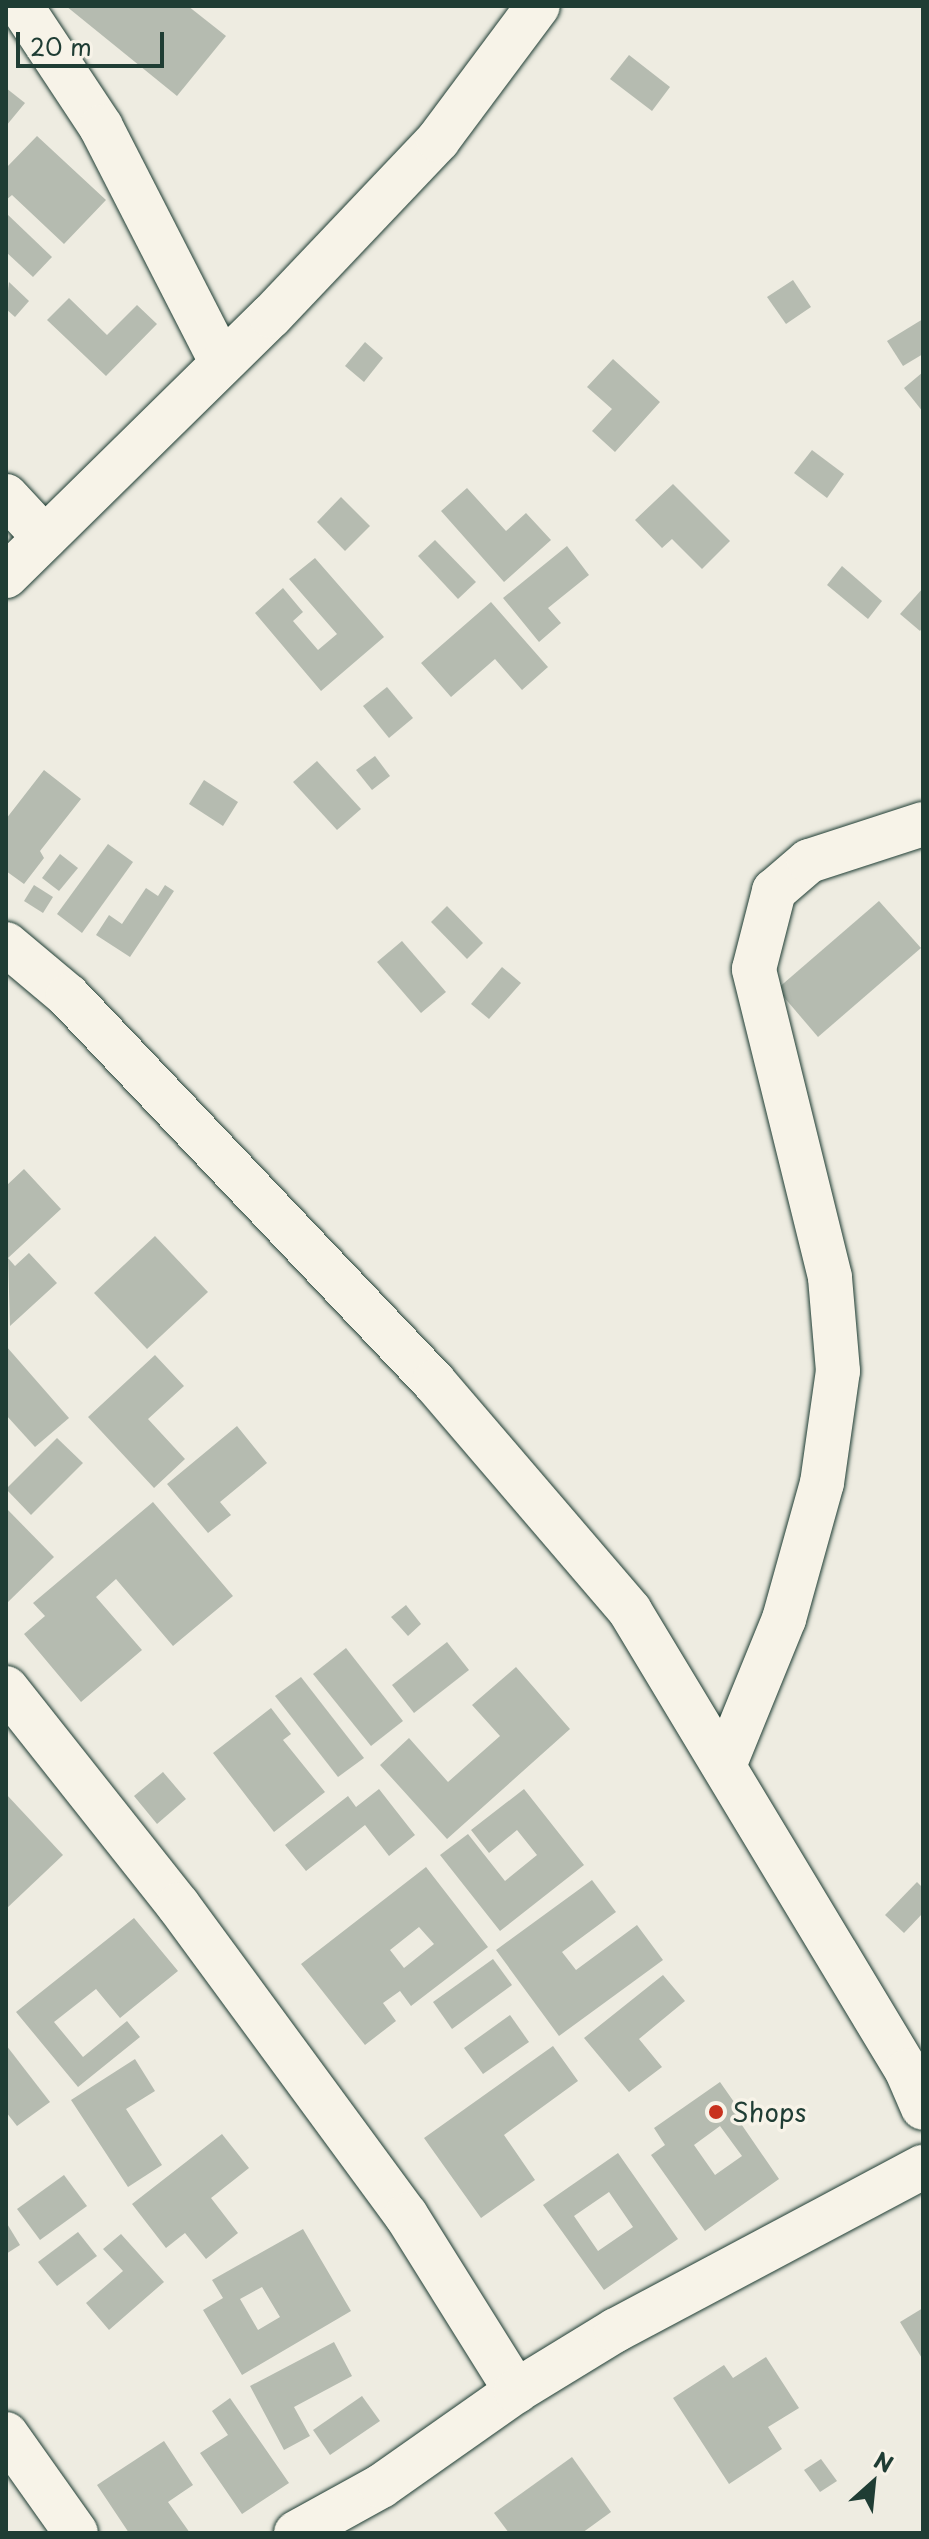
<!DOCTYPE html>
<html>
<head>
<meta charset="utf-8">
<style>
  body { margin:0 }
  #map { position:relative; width:929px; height:2539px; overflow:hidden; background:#eeece1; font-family:"Playpen Sans",sans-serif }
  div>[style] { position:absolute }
  .building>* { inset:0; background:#b5bbb0 }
  .roads { filter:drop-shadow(0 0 2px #1f3d34) drop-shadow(0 0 2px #1f3d34) }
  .street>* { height:44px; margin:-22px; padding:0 22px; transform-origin:22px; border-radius:22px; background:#f7f3e8 }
  .dots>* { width:22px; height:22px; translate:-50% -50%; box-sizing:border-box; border:4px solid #f7f3e8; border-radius:50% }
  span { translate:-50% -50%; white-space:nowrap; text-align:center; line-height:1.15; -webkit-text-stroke:7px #f7f3e8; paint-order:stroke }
  .poi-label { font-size:26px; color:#1f3d34 }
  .left { translate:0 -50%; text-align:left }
  .frame { position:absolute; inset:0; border:8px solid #1f3d34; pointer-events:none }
  .north { position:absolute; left:833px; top:2443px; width:80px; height:80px; -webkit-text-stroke:6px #f7f3e8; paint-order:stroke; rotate:27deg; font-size:22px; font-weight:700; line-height:32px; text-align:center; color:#1f3d34 }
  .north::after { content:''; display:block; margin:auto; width:28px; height:36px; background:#1f3d34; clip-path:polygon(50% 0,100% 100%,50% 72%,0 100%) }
  .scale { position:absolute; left:16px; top:32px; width:148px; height:36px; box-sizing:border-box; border:4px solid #1f3d34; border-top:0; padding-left:10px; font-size:24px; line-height:28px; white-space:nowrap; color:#1f3d34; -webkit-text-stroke:6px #f7f3e8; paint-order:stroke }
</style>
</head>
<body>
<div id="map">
  <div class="building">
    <div style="clip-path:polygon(66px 6px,188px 6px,226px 36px,177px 96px)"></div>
    <div style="clip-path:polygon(629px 55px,670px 87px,652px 111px,610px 79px)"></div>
    <div style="clip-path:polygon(6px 88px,25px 103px,6px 126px)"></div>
    <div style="clip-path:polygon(37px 136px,106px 200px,64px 244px,12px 195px,6px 200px,6px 168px)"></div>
    <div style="clip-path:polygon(6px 213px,52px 257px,33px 277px,6px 252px)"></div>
    <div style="clip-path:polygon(793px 280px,811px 307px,786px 324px,767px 297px)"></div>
    <div style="clip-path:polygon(9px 282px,29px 301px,15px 317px,6px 309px)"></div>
    <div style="clip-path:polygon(69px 298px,107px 335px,137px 305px,157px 324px,106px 376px,47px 320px)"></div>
    <div style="clip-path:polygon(923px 319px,923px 354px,903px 366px,887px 341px)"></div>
    <div style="clip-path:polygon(365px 342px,383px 358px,364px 382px,345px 366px)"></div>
    <div style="clip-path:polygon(613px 359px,660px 402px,615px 452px,592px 431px,612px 409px,587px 387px)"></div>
    <div style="clip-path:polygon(923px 372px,923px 412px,904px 388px)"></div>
    <div style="clip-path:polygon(812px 450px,844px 474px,827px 498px,794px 473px)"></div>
    <div style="clip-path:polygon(673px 484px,730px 541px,702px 569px,672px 539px,662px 548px,635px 520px)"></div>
    <div style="clip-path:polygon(467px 488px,506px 531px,526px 513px,551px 540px,504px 582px,441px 511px)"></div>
    <div style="clip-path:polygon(341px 497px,370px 526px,345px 551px,317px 522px)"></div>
    <div style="clip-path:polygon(435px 540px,476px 582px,458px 599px,418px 556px)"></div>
    <div style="clip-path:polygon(567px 546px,589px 575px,548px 608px,561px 623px,539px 642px,503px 598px)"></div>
    <div style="clip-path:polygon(315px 558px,384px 637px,321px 691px,255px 613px,283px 588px,303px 612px,293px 621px,318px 650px,337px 634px,289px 579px)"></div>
    <div style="clip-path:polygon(842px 566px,882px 601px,868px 619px,827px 585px)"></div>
    <div style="clip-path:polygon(923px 588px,923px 627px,920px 631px,900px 614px)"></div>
    <div style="clip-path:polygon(491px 602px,548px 667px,522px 690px,495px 659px,451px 697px,421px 663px)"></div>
    <div style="clip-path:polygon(387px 687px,413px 718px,389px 738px,363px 706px)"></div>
    <div style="clip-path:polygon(375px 756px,390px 776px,372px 790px,356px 770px)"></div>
    <div style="clip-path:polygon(317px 761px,361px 809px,337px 830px,293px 782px)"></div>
    <div style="clip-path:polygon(44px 770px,81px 799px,40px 851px,44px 858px,24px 884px,6px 871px,6px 819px)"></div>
    <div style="clip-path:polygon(204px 780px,238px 802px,223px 826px,189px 804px)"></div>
    <div style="clip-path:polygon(108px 844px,133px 862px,82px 933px,57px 914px)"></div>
    <div style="clip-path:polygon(60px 854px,78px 868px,59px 891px,42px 878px)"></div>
    <div style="clip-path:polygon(34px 885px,53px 897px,43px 913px,24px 901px)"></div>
    <div style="clip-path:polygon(165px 885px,174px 891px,130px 957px,96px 935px,109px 915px,122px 924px,146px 888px,158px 896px)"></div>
    <div style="clip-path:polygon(879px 901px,921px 948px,818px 1037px,777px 989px)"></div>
    <div style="clip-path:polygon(447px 906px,483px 943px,467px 959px,431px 922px)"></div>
    <div style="clip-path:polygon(402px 941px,446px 992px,421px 1013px,377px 962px)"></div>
    <div style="clip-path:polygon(502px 967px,521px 983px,489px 1019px,471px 1004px)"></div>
    <div style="clip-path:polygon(24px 1169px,61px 1209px,8px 1258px,15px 1266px,29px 1253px,57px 1283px,10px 1326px,6px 1186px)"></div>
    <div style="clip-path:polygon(155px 1236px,208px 1292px,147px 1349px,94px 1293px)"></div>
    <div style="clip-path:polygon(6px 1346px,69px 1418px,35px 1447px,6px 1415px)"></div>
    <div style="clip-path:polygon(155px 1355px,184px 1386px,148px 1419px,185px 1459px,154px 1488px,88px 1417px)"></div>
    <div style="clip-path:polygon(237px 1426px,267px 1463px,220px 1502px,231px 1515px,208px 1533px,167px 1484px)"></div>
    <div style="clip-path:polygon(57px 1438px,83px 1463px,31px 1515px,6px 1489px)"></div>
    <div style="clip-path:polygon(153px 1502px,233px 1596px,173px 1646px,116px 1579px,96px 1597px,142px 1650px,81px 1702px,24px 1634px,45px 1616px,33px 1603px)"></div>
    <div style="clip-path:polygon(6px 1508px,54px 1557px,6px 1604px)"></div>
    <div style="clip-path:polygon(406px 1605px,421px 1624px,408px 1636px,391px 1617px)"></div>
    <div style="clip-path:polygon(447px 1642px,469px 1670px,414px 1713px,392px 1685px)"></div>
    <div style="clip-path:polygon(346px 1648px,403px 1721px,371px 1746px,313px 1674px)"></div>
    <div style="clip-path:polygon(516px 1667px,570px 1729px,447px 1839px,380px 1765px,409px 1738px,448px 1782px,500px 1736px,472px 1705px)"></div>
    <div style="clip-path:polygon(301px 1677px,364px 1758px,338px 1777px,275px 1696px)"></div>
    <div style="clip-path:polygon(271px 1708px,291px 1734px,283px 1740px,325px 1792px,274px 1832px,213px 1753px)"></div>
    <div style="clip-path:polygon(163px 1772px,186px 1799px,157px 1824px,134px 1796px)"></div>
    <div style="clip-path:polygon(379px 1789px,415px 1835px,389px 1856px,365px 1825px,306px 1871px,285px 1845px,348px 1796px,356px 1807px)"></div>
    <div style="clip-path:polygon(524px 1789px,584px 1865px,500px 1931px,440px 1855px,468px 1834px,505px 1881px,537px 1855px,517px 1830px,489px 1853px,471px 1830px)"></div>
    <div style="clip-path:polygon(6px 1794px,63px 1855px,6px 1909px)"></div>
    <div style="clip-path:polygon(evenodd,426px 1867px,488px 1947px,411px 2006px,400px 1991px,383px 2003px,396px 2021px,365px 2045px,301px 1964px,426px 1867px,419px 1927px,434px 1944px,404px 1968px,390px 1950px,419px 1927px)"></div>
    <div style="clip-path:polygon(592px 1880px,616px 1912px,562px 1952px,576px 1970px,637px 1925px,663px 1960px,559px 2036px,496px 1950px)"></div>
    <div style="clip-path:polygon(917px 1882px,923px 1888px,923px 1913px,904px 1933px,885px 1915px)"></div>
    <div style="clip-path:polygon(134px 1918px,178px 1971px,120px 2018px,96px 1989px,54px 2022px,83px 2057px,127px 2021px,140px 2037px,78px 2087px,16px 2012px)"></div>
    <div style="clip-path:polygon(493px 1959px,512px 1985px,452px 2029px,433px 2002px)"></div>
    <div style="clip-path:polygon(663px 1975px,685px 2001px,639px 2039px,662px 2067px,629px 2092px,584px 2038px)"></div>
    <div style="clip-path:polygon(510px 2015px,529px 2042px,483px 2074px,464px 2048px)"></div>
    <div style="clip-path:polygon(6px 2045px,50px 2102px,17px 2126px,6px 2112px)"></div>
    <div style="clip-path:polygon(553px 2046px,578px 2081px,504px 2135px,535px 2180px,481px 2218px,424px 2138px)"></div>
    <div style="clip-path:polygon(135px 2059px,155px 2091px,126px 2109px,162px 2165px,128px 2187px,71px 2100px)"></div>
    <div style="clip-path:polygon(evenodd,720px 2082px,741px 2112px,735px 2115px,779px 2179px,705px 2231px,651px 2155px,665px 2145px,654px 2128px,720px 2082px,720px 2126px,742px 2156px,715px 2175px,694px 2145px,720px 2126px)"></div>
    <div style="clip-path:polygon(222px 2134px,249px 2168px,211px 2198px,238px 2233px,206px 2259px,185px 2233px,166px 2248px,132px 2204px)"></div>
    <div style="clip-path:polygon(evenodd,618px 2153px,678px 2239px,604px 2290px,543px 2205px,618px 2153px,609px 2192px,633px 2227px,598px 2251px,574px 2216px,609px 2192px)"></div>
    <div style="clip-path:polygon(64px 2175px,87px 2206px,40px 2240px,17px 2209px)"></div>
    <div style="clip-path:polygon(6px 2222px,20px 2245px,6px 2254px)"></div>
    <div style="clip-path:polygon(evenodd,303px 2229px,351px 2311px,242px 2375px,203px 2310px,223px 2298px,212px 2280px,303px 2229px,262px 2287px,280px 2317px,258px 2330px,240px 2299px,262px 2287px)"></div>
    <div style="clip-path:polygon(78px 2232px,97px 2256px,57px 2286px,38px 2262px)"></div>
    <div style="clip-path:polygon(121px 2234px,164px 2282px,109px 2330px,86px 2303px,123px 2271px,103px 2249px)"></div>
    <div style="clip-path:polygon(923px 2308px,923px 2360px,900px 2322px)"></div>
    <div style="clip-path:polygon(334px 2342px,352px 2376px,294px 2407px,310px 2436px,284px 2450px,250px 2386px)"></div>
    <div style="clip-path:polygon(766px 2357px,799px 2408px,768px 2427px,782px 2449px,729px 2484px,673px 2398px,724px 2365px,733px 2378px)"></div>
    <div style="clip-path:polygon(362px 2396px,380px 2421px,330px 2455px,313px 2430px)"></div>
    <div style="clip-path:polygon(230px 2398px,289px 2483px,242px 2514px,200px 2453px,228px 2435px,212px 2411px)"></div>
    <div style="clip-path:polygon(164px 2441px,193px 2485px,168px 2502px,190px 2533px,129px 2533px,97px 2485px)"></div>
    <div style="clip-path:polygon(572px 2457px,611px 2512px,582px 2533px,509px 2533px,494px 2513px)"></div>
    <div style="clip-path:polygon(821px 2459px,837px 2481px,820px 2492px,804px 2470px)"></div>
  </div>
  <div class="roads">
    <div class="street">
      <div style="left:21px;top:6px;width:145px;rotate:56.5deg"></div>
      <div style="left:101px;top:127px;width:265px;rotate:62.9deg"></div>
      <div style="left:6px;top:496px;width:57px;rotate:47.1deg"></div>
      <div style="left:6px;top:576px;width:371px;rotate:-44.5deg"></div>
      <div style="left:271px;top:316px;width:243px;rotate:-46.5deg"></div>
      <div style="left:438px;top:140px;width:167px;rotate:-53.3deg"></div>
      <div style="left:6px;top:944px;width:81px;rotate:40deg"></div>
      <div style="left:68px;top:996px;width:532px;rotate:46.52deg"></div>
      <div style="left:434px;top:1382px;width:301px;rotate:49.4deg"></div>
      <div style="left:630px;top:1611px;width:537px;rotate:58.94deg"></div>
      <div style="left:907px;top:2071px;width:40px;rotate:66.6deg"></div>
      <div style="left:6px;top:1688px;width:277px;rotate:51.6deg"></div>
      <div style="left:178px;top:1905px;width:385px;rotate:53.7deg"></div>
      <div style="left:406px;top:2215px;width:208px;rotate:58deg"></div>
      <div style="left:724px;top:1766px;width:159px;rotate:-67.8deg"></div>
      <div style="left:784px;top:1619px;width:141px;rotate:-74.4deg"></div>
      <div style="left:822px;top:1483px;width:113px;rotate:-81.9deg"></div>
      <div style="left:838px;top:1371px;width:94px;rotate:-94.9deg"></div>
      <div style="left:830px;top:1277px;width:317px;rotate:-103.9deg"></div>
      <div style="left:754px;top:969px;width:81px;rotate:-75.6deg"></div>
      <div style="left:774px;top:891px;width:46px;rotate:-40.6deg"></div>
      <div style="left:809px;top:861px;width:120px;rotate:-18deg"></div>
      <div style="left:6px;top:2434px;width:121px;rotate:54.7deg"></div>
      <div style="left:296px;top:2533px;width:97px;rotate:-28.9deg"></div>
      <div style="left:381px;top:2486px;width:165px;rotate:-35.1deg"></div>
      <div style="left:516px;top:2391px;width:117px;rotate:-31.4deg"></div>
      <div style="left:616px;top:2330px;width:348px;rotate:-28deg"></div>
    </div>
  </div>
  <div class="dots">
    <div style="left:716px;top:2112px;background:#c8321e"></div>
  </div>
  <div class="poi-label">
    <span class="left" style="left:732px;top:2112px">Shops</span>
  </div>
  <div class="frame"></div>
  <div class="north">N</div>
  <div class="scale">20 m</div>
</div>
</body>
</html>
